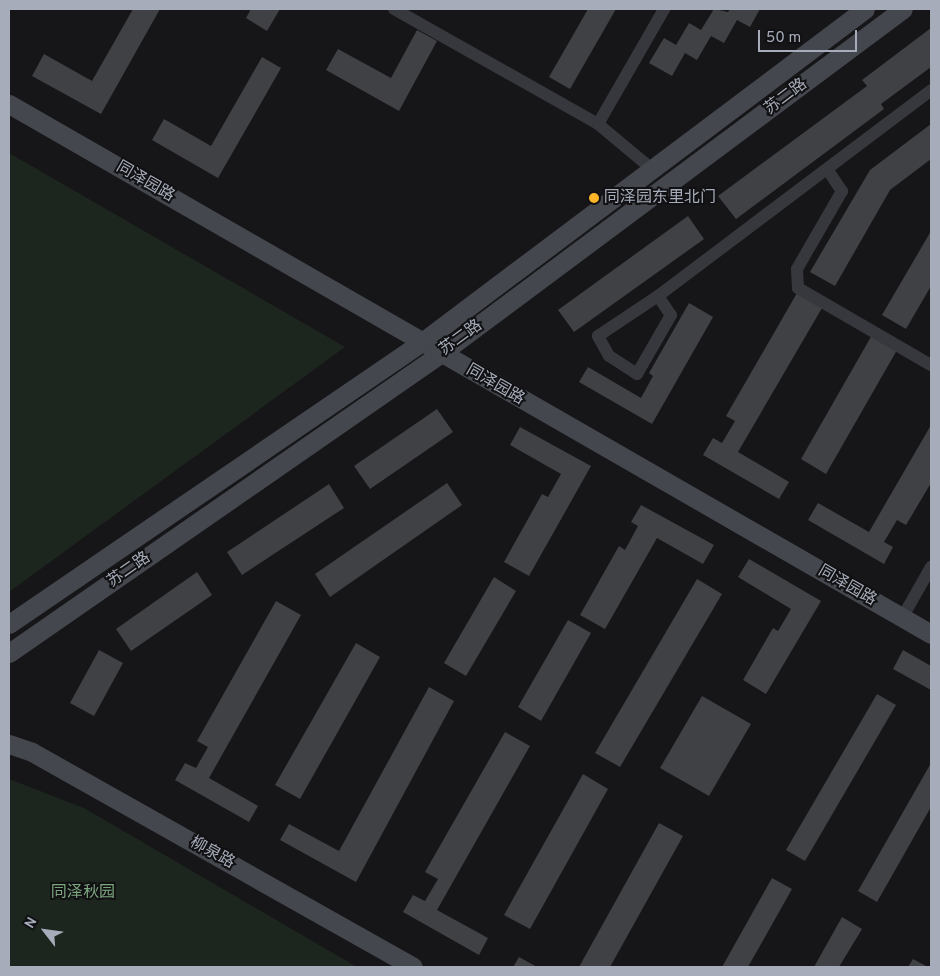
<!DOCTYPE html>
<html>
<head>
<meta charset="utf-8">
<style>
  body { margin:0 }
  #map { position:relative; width:940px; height:976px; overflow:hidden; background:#161618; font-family:Overpass,"Noto Sans SC",sans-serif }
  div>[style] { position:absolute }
  .green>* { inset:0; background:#1d261e }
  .building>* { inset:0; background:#404145 }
  .street>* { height:12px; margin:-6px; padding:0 6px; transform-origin:6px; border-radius:6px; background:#36383d }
  .secondary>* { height:19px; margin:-9.5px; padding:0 9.5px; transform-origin:9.5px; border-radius:9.5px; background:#44474e }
  .dots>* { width:14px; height:14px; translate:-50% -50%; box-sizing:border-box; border:2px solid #111113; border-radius:50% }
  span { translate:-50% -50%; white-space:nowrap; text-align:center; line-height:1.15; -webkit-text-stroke:4px #111113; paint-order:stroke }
  .street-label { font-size:16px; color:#a6acb9 }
  .poi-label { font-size:16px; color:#a6acb9 }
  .left { translate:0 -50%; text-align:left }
  .park-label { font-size:16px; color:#7ca67e }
  .frame { position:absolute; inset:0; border:10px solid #a6acb9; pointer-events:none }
  .north { position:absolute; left:20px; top:906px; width:50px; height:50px; -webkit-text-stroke:4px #111113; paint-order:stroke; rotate:300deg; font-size:14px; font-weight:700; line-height:20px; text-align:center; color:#a6acb9 }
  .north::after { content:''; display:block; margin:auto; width:18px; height:22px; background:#a6acb9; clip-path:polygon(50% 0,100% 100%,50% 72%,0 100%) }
  .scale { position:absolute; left:758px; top:30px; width:99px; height:22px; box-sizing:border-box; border:2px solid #a6acb9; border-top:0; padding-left:6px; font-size:15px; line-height:18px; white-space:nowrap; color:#a6acb9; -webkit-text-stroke:4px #111113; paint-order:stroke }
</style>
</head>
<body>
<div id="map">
  <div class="green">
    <div style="clip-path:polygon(9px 153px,345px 347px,9px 592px)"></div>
    <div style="clip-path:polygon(9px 779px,84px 808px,357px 967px,9px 967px)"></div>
  </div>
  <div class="building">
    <div style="clip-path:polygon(133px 9px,160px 9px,101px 114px,32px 76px,44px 54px,92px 81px)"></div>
    <div style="clip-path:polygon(251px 9px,280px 9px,267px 31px,246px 18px)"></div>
    <div style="clip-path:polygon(588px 9px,616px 9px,570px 89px,549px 77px)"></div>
    <div style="clip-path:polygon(714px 9px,728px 12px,730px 9px,760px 9px,750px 27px,737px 20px,724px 43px,711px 36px,697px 60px,685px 53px,672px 76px,649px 63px,664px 38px,676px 45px,689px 23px,701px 30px)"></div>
    <div style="clip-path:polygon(931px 28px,931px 67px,881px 104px,884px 109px,736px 219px,718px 196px,867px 86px,862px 80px)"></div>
    <div style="clip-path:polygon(417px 30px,437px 41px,399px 111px,326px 70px,338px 49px,391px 78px)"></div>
    <div style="clip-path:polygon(262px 57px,281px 68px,218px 178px,152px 140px,164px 119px,211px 146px)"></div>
    <div style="clip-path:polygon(931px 124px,931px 159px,890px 190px,835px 286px,810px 272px,870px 170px)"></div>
    <div style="clip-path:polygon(688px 216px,704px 239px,574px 332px,558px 310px)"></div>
    <div style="clip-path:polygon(931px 231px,931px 286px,906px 329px,882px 315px)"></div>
    <div style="clip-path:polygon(797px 293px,822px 308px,738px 452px,789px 482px,779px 499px,703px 455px,713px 438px,722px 443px,735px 421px,726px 416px)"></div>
    <div style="clip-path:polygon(689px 303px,713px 317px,652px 424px,579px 382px,588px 367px,641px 398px,653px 376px,649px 373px)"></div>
    <div style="clip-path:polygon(872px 335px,897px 350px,826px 474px,801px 459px)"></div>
    <div style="clip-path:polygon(437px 409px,453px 432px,370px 489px,354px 466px)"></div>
    <div style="clip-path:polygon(931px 425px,931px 483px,906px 525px,897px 520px,884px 542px,893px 547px,884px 564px,808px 520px,818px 503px,869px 532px)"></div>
    <div style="clip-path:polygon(520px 427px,591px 466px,529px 576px,504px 562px,542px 494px,548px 497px,561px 474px,510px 445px)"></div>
    <div style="clip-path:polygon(447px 483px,462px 505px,330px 597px,315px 574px)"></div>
    <div style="clip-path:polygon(329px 484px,344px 508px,242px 575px,227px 552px)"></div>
    <div style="clip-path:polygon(641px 505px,714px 545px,703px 564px,657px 538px,605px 629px,580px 615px,619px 546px,625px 550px,638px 526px,631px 522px)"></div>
    <div style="clip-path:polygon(749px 559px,821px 601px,766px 694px,743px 680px,773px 628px,778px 631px,791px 609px,738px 577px)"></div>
    <div style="clip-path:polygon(197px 572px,212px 595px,131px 651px,116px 629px)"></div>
    <div style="clip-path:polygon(494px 577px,516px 591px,466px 676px,444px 663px)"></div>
    <div style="clip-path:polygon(697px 579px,722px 594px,620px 767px,595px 753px)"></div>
    <div style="clip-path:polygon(276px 601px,301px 615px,209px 778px,258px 806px,249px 822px,175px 780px,185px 763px,196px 768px,208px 747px,197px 741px)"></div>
    <div style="clip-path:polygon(568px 620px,591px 633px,541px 721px,518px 707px)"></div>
    <div style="clip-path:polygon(356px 643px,380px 657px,300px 799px,275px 785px)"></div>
    <div style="clip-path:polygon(99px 650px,123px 663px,94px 716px,70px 703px)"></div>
    <div style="clip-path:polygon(903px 650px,931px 666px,931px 690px,893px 669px)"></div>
    <div style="clip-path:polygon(429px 687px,454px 701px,356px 882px,280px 840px,289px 824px,339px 851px)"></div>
    <div style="clip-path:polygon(877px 694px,896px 705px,805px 861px,786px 850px)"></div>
    <div style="clip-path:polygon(702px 696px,751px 724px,709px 796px,660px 768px)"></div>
    <div style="clip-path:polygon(505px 732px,530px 746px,437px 910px,488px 938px,479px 955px,403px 912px,413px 895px,425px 901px,438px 879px,425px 872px)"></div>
    <div style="clip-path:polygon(931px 763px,931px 807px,877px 902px,858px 891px)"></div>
    <div style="clip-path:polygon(583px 774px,608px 789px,530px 929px,504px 915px)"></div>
    <div style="clip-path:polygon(659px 823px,683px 836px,610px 967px,579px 967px)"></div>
    <div style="clip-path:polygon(772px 878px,792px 889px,748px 967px,722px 967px)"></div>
    <div style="clip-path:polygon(842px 917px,862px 929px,839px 967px,814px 967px)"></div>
    <div style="clip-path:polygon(519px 957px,537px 967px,513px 967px)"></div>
    <div style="clip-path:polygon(913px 959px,928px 967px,908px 967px)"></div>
  </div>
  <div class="street">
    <div style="left:394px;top:9px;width:234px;rotate:29.4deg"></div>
    <div style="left:598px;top:124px;width:72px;rotate:39.9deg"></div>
    <div style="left:598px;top:124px;width:133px;rotate:-60.1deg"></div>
    <div style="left:827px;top:169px;width:27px;rotate:56deg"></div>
    <div style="left:842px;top:191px;width:90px;rotate:120deg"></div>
    <div style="left:797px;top:269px;width:19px;rotate:87deg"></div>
    <div style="left:798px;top:288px;width:154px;rotate:30.1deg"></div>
    <div style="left:658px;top:296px;width:23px;rotate:56deg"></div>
    <div style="left:671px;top:315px;width:68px;rotate:120deg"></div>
    <div style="left:637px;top:374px;width:33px;rotate:-147deg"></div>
    <div style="left:609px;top:356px;width:23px;rotate:-119deg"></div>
    <div style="left:598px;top:336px;width:72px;rotate:-33.7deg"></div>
    <div style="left:658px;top:296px;width:342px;rotate:-37deg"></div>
    <div style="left:902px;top:618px;width:59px;rotate:-60.4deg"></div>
  </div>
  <div class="secondary">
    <div style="left:9px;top:104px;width:1063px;rotate:29.89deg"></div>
    <div style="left:9px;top:624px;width:500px;rotate:-34.33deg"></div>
    <div style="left:422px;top:342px;width:554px;rotate:-36.93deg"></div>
    <div style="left:9px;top:653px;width:525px;rotate:-34.75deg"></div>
    <div style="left:440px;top:354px;width:577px;rotate:-36.69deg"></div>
    <div style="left:9px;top:744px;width:24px;rotate:19deg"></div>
    <div style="left:32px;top:752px;width:437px;rotate:29.4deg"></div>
  </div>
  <div class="dots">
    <div style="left:594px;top:198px;background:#ffb527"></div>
  </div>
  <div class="street-label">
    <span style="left:786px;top:97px;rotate:-37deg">苏二路</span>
    <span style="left:145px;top:182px;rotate:30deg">同泽园路</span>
    <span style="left:461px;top:338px;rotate:-36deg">苏二路</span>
    <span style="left:495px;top:385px;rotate:30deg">同泽园路</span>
    <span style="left:129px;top:570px;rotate:-35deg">苏二路</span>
    <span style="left:847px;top:586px;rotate:30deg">同泽园路</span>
    <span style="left:212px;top:853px;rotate:29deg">柳泉路</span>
  </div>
  <div class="poi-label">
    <span class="left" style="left:604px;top:198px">同泽园东里北门</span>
  </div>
  <div class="park-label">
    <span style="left:83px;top:893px">同泽秋园</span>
  </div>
  <div class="frame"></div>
  <div class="north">N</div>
  <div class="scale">50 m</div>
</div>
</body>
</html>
